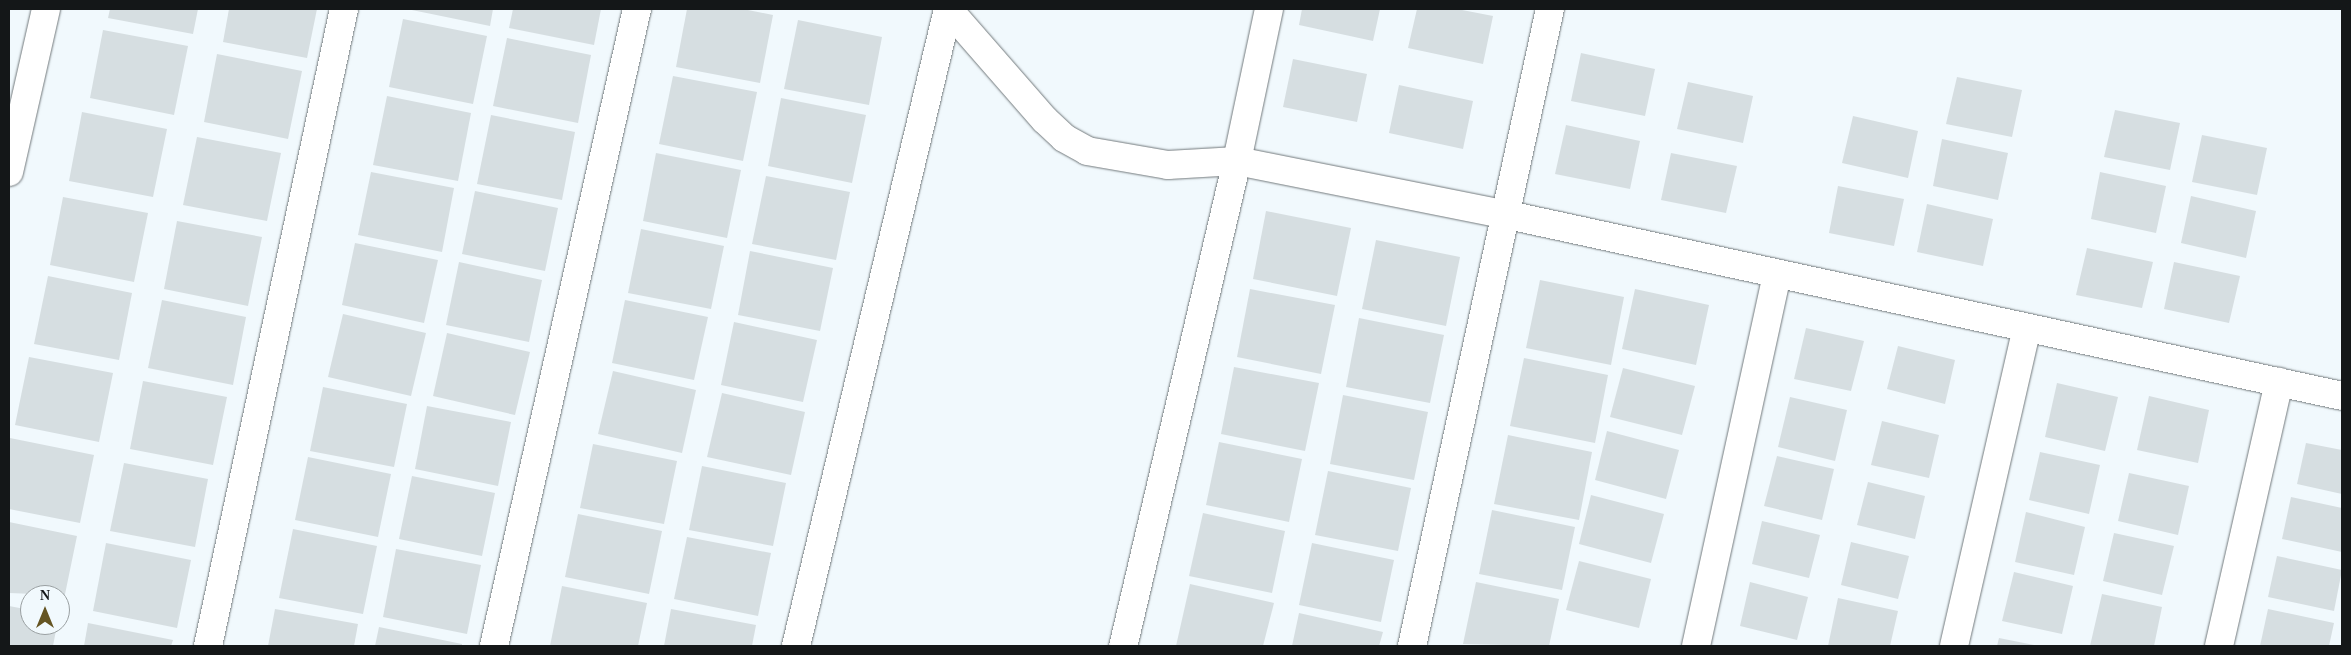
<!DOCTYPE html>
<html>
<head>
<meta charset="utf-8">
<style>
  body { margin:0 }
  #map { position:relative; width:2351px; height:655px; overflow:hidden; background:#f1f9fd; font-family:"Times New Roman",serif }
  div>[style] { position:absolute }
  .building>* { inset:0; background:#d6dee1 }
  .roads { filter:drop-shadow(0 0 1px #72797c) drop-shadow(0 0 1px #72797c) }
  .minor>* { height:28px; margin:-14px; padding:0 14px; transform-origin:14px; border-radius:14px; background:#fff }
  span { translate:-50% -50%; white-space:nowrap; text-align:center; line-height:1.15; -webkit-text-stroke:4px #f1f9fd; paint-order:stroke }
  .frame { position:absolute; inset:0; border:10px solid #141718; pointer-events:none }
  .north { position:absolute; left:20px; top:585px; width:50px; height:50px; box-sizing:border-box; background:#f1f9fd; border:1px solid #999fa1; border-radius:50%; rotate:0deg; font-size:14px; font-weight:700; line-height:20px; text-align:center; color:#141718 }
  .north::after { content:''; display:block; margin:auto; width:18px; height:22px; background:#655523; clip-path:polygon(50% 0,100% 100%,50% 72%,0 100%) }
</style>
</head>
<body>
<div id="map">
  <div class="building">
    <div style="clip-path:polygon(110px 9px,198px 9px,193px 34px,108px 18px)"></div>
    <div style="clip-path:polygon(229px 9px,317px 9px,307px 58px,223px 42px)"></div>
    <div style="clip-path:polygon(407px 9px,493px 9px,490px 26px)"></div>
    <div style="clip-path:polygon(513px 9px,601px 9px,594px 45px,509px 28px)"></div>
    <div style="clip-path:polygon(687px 9px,743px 9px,773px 15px,760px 83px,676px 67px)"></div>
    <div style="clip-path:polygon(1302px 9px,1380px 9px,1373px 41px,1299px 25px)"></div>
    <div style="clip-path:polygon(1417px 9px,1457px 9px,1493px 16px,1483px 64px,1408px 48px)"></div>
    <div style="clip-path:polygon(403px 19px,487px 36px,473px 104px,389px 87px)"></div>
    <div style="clip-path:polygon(798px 20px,882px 37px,869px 105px,784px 89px)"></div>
    <div style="clip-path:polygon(103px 30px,188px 46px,174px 115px,90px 98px)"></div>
    <div style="clip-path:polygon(507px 38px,591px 55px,578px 123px,493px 106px)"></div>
    <div style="clip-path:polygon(1581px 53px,1655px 69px,1645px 116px,1571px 101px)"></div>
    <div style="clip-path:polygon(217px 54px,302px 71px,288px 139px,204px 122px)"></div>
    <div style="clip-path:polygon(1293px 59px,1367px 74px,1357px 122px,1283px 107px)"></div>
    <div style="clip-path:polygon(673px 76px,757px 92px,743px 161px,659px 144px)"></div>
    <div style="clip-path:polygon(1957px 77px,2022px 90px,2012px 137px,1946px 124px)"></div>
    <div style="clip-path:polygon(1688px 82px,1753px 96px,1743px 143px,1677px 129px)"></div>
    <div style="clip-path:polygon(1399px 85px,1473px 101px,1463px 149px,1389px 133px)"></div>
    <div style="clip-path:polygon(387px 96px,471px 113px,458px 181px,373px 165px)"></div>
    <div style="clip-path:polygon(781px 98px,866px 115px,852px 183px,768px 166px)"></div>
    <div style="clip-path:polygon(2115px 110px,2180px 123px,2170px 170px,2104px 157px)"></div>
    <div style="clip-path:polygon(82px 112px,167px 129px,153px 197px,69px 181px)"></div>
    <div style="clip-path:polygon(491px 115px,575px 132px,562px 200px,477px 184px)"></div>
    <div style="clip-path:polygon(1853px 116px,1918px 131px,1908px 178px,1842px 163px)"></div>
    <div style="clip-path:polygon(1566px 125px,1640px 141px,1630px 189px,1555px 174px)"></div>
    <div style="clip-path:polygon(2202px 135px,2267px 148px,2257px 195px,2192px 182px)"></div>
    <div style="clip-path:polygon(197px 137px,281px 153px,267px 221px,183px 205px)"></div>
    <div style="clip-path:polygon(1942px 139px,2008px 153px,1998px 200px,1933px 186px)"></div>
    <div style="clip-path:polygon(656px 153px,741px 170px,727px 238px,643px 221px)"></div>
    <div style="clip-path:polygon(1671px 153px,1737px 166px,1726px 213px,1661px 200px)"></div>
    <div style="clip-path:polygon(371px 172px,454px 188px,442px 252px,358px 235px)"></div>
    <div style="clip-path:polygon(2100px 172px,2166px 186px,2156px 233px,2091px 219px)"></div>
    <div style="clip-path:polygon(766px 176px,850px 192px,836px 260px,752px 244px)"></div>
    <div style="clip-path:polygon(1838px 186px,1904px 199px,1894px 246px,1829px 233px)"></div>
    <div style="clip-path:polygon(475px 191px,558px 208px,545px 271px,462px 254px)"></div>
    <div style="clip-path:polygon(2191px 196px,2256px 211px,2246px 258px,2181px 243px)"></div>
    <div style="clip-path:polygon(63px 197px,148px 213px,134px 282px,50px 265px)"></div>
    <div style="clip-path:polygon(1927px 204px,1993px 219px,1983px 266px,1917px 252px)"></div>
    <div style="clip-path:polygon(1266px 211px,1351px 228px,1337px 296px,1253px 279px)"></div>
    <div style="clip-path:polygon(177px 221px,262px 237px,248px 306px,164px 289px)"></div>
    <div style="clip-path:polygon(641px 229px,724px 246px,711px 309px,628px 293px)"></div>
    <div style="clip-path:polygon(1376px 240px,1460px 257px,1446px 326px,1362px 309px)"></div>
    <div style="clip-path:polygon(355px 243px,438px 260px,424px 323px,342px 305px)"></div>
    <div style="clip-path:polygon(2087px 248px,2153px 262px,2142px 308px,2076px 295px)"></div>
    <div style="clip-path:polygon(750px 251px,833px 268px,820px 331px,738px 315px)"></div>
    <div style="clip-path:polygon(459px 262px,542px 280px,529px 342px,446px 325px)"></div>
    <div style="clip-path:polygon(2174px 262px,2240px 276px,2229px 323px,2164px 309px)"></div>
    <div style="clip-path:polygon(48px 276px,132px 293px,119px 360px,34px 344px)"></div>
    <div style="clip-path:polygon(1540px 280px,1624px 297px,1611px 365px,1526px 348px)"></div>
    <div style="clip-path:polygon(1250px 289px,1335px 305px,1321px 374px,1237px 357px)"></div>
    <div style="clip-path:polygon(1635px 289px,1709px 305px,1696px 365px,1622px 349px)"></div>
    <div style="clip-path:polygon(162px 300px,246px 317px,233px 385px,148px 368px)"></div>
    <div style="clip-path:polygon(625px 300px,708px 317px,694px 380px,612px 363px)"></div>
    <div style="clip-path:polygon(343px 314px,426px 333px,411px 396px,328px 377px)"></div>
    <div style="clip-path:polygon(1359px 318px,1444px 335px,1430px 403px,1346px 387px)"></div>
    <div style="clip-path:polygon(734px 322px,817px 340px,803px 402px,721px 385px)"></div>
    <div style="clip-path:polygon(1806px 328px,1864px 341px,1851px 391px,1794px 379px)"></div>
    <div style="clip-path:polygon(447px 333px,530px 352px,515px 415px,433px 396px)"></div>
    <div style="clip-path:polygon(1898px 346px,1955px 360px,1945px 404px,1887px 389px)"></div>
    <div style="clip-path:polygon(29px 357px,113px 373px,99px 442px,15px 425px)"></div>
    <div style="clip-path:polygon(1524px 358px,1608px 375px,1595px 443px,1510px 426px)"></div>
    <div style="clip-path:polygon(1234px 367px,1319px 383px,1305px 451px,1221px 434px)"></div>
    <div style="clip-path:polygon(1623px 368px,1695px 386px,1682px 435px,1610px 417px)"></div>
    <div style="clip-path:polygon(613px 371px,696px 390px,682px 453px,598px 434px)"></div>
    <div style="clip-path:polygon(143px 381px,227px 397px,213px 465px,130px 449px)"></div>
    <div style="clip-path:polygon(2057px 383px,2118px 397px,2105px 451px,2045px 437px)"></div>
    <div style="clip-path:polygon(323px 387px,407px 404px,394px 467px,310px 451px)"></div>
    <div style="clip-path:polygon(722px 393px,805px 412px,791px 475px,707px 457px)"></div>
    <div style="clip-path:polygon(1343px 395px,1428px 412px,1414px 480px,1330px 464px)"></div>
    <div style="clip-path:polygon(2149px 396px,2209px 410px,2198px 463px,2137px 450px)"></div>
    <div style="clip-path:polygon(1790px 397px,1847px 410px,1835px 461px,1778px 447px)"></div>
    <div style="clip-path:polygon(427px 406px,511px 422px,498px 486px,415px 469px)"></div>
    <div style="clip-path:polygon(1882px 421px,1939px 435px,1929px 478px,1871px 465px)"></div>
    <div style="clip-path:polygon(1607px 431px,1679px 450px,1666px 499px,1595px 480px)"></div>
    <div style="clip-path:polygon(1508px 435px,1592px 452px,1579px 520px,1494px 504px)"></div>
    <div style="clip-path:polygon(10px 438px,94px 455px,80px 523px,9px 509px)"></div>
    <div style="clip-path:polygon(1219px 442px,1302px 459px,1289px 522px,1206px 505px)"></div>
    <div style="clip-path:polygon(2306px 443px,2342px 450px,2342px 494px,2297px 484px)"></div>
    <div style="clip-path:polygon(593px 444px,677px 461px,664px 524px,580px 508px)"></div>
    <div style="clip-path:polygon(2040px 452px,2100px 465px,2089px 514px,2029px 500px)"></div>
    <div style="clip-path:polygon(1777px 456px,1834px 469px,1822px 520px,1764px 506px)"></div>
    <div style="clip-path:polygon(308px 457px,391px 474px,378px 537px,295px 520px)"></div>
    <div style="clip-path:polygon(124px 463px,208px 479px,195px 547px,110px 531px)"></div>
    <div style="clip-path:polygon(702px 466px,786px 483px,773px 546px,689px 530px)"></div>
    <div style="clip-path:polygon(1328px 471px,1411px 488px,1398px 551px,1315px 535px)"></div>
    <div style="clip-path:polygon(2129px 473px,2189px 486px,2178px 535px,2118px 521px)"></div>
    <div style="clip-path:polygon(412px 476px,495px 493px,482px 556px,399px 539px)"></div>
    <div style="clip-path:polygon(1868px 482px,1925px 496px,1915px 539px,1857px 525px)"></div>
    <div style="clip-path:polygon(1591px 495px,1664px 514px,1651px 563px,1579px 544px)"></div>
    <div style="clip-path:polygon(2291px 497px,2342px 508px,2342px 552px,2282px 539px)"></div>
    <div style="clip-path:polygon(1492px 510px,1575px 527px,1562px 590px,1479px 574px)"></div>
    <div style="clip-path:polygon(2026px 512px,2085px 527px,2074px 575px,2015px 562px)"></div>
    <div style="clip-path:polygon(1203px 513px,1285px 531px,1272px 593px,1189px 576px)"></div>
    <div style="clip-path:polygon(578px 514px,662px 531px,649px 594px,565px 577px)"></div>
    <div style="clip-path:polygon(1762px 521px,1820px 535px,1809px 578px,1752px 564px)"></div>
    <div style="clip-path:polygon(9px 522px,77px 536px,63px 604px,60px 595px,9px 593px)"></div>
    <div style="clip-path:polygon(293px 529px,377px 546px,363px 614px,279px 598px)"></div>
    <div style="clip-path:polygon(2114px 533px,2174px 546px,2162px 595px,2103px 581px)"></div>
    <div style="clip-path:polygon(687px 537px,771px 553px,758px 616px,674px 599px)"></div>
    <div style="clip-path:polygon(1851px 542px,1909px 556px,1898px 599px,1841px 585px)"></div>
    <div style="clip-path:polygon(106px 543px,191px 560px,177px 628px,93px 611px)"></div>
    <div style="clip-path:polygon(1312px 543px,1394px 560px,1381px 622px,1299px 605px)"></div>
    <div style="clip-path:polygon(396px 549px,481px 565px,467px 634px,383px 617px)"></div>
    <div style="clip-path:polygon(2277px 556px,2342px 570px,2334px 611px,2268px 597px)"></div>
    <div style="clip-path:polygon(1579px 561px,1651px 579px,1639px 628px,1566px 610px)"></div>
    <div style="clip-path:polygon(2014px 572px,2073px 586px,2062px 634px,2002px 621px)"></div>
    <div style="clip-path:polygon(1476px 582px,1559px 599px,1549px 646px,1463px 644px)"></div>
    <div style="clip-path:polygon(1750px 582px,1808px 597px,1797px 640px,1740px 626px)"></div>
    <div style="clip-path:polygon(1190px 584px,1274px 603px,1263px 646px,1176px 646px)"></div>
    <div style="clip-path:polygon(562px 586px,647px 603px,638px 646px,550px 646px)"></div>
    <div style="clip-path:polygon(2102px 594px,2162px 607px,2154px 646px,2090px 646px)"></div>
    <div style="clip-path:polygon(1838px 598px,1898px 611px,1890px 646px,1828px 646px)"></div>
    <div style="clip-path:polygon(9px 606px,30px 610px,30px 625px,57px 625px,53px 646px,9px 646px)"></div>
    <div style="clip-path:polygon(275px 609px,358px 624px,354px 646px,268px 646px)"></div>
    <div style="clip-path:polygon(671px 609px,756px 625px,752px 646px,664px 646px)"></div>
    <div style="clip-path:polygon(2268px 609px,2334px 623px,2329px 646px,2260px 646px)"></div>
    <div style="clip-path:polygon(1299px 613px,1383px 632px,1379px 646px,1292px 646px)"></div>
    <div style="clip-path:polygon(88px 623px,173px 640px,171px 646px,84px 646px)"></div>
    <div style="clip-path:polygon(379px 627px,462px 644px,462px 646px,375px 646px)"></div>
    <div style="clip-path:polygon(1999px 638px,2034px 645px,2034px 646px,1997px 646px)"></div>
  </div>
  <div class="roads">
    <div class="minor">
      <div style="left:948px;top:9px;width:147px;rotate:48.9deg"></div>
      <div style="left:1045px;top:120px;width:26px;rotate:43deg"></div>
      <div style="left:1064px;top:138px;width:26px;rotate:29deg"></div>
      <div style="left:1087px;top:151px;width:82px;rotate:9.8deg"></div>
      <div style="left:1168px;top:165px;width:69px;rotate:-3.3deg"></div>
      <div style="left:1237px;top:161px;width:498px;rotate:103.2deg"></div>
      <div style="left:1269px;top:9px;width:155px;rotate:101.9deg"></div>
      <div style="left:1237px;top:161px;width:276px;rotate:11.3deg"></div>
      <div style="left:1508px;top:215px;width:853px;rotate:12.24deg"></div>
      <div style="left:9px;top:172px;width:167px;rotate:-77.2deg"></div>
      <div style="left:208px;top:646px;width:651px;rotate:-77.95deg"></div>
      <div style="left:494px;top:646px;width:653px;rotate:-77.35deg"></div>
      <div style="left:796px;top:646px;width:655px;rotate:-76.58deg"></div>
      <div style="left:1412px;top:646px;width:652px;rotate:-77.78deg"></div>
      <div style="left:1696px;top:646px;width:381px;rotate:-77.7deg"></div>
      <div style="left:1954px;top:646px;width:326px;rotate:-77.1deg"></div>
      <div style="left:2219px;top:646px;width:271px;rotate:-77.2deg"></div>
    </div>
  </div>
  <div class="frame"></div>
  <div class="north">N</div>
</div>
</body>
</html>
